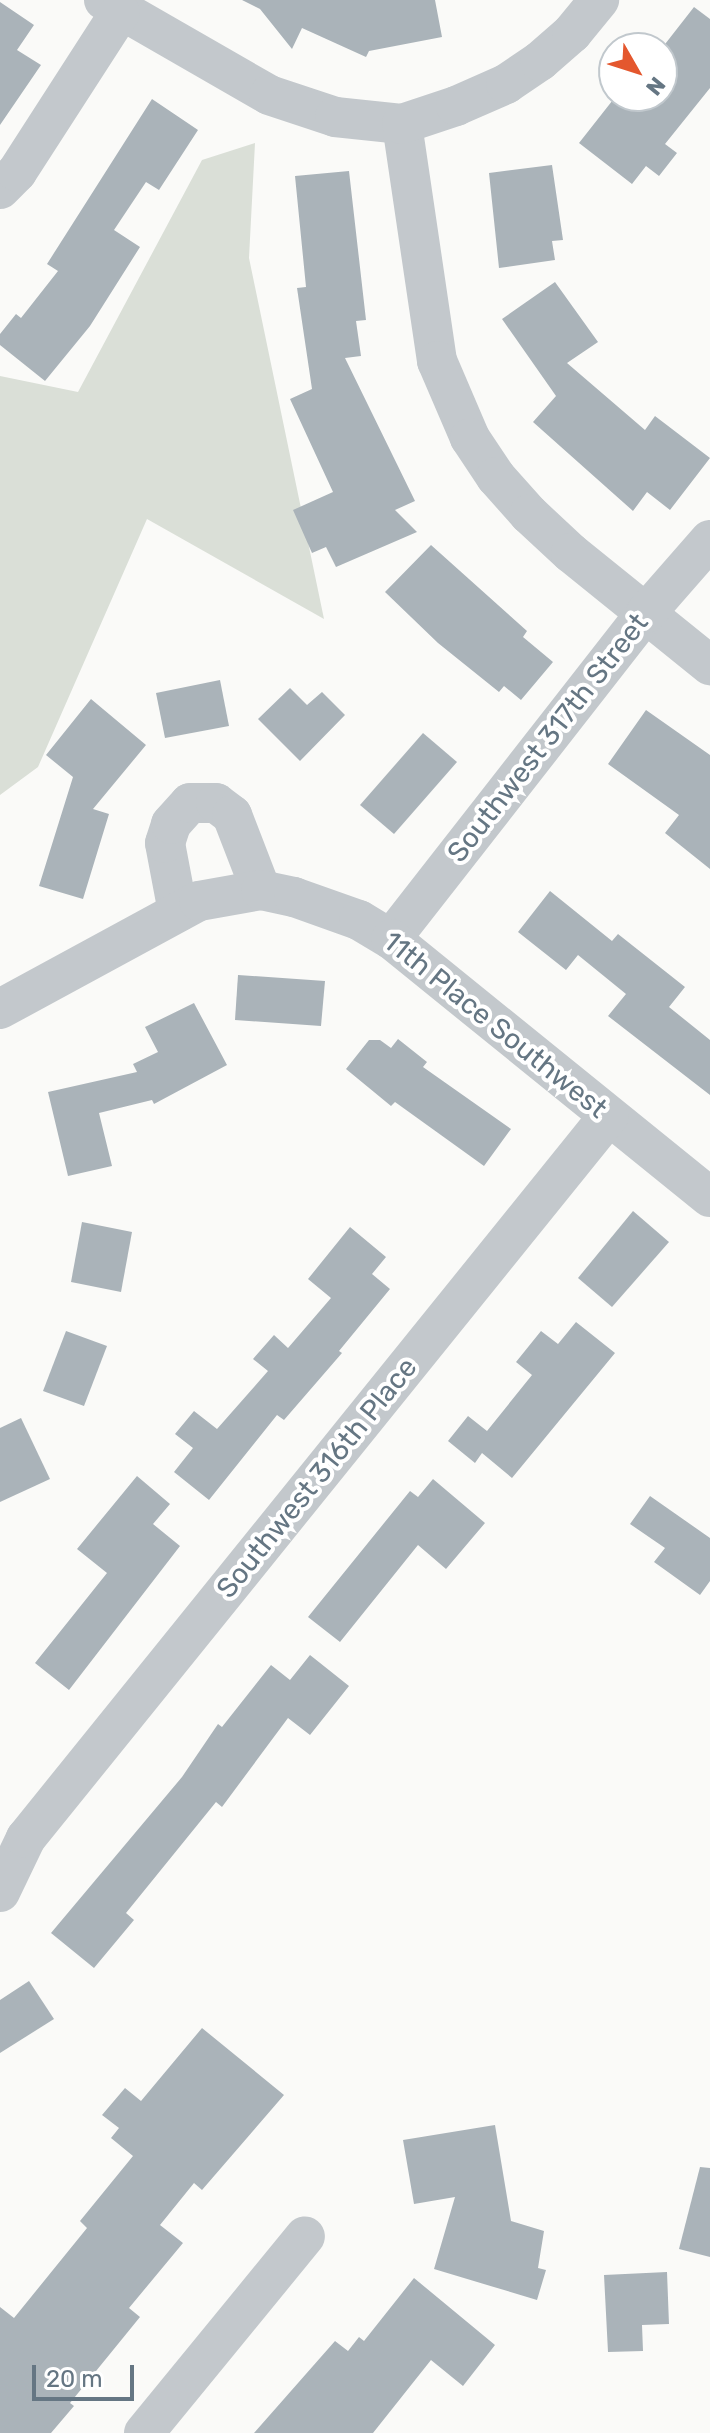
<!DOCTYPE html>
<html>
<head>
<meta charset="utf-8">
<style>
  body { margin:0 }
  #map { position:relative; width:710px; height:2433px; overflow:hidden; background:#fafaf8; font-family:Rubik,sans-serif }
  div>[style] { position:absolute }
  .green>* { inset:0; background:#dadfd7 }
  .building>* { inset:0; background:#aab3b9 }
  .street>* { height:40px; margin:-20px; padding:0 20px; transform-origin:20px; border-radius:20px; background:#c3c8cc }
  span { translate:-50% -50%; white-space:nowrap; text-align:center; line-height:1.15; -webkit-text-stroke:8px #fff; paint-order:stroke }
  .street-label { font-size:28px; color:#657683 }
  .north { position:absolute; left:598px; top:32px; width:80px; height:80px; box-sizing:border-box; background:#fff; border:2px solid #c1c8cd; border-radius:50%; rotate:129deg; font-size:22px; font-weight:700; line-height:32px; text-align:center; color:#657683 }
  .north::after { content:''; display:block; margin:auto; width:28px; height:36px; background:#e4572e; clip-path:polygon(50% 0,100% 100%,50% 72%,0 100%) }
  .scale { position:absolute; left:32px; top:2365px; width:102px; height:36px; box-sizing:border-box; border:4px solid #657683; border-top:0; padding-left:10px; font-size:24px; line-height:28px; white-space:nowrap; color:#657683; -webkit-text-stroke:6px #fff; paint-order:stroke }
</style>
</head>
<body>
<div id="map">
  <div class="green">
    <div style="clip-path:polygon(255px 143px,249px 258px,324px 619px,147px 519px,38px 767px,0 795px,0 376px,78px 392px,202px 160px)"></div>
  </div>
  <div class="building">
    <div style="clip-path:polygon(242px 0,435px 0,442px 37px,369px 51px,366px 57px,302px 28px,292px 49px,260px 9px)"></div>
    <div style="clip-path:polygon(0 2px,34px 25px,17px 50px,41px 65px,0 125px)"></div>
    <div style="clip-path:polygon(694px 7px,710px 19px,710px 88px,665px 144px,677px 153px,659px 176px,646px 166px,632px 184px,579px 143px,616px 96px,662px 96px,662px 48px)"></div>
    <div style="clip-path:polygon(152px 99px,198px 130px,159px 190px,146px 182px,114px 230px,140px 247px,90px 326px,45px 381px,0 345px,0 334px,16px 314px,21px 318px,58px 271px,47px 264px)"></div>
    <div style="clip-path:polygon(552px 165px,563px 240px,552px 241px,555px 260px,499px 268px,489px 173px)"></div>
    <div style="clip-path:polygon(349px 171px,366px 320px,356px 321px,361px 356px,345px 358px,415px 501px,395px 510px,417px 532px,336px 567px,326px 547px,312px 553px,293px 510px,333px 492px,290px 399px,312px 389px,297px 288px,306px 287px,295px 176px)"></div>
    <div style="clip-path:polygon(555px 282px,598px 342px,567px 363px,645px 430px,655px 416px,710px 458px,670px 510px,647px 492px,633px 511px,533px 422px,556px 396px,502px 319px)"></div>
    <div style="clip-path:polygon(431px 545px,527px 631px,523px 637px,553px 662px,521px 700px,504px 686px,499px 692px,438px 643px,385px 592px)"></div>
    <div style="clip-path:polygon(220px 680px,229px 726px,165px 738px,156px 693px)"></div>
    <div style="clip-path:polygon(290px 688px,307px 705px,322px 692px,345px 715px,300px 761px,258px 719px)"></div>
    <div style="clip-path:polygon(91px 699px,146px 745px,93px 809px,109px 814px,83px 899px,39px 886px,73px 777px,46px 755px)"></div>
    <div style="clip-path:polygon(646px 710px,710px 755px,710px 869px,665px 833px,679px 815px,608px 764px)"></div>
    <div style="clip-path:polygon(423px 733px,457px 762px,394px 834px,360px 805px)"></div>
    <div style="clip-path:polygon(550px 891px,612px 941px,618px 934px,685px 987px,669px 1007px,710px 1040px,710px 1095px,608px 1016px,626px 994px,578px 955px,566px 970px,518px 932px)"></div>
    <div style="clip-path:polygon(238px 975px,325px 981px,321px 1026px,235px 1020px)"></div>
    <div style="clip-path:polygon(194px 1003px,227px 1065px,154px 1104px,152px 1100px,99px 1113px,112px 1166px,68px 1176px,48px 1092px,137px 1072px,133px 1064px,158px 1052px,145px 1027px)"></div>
    <div style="clip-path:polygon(398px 1039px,427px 1062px,423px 1067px,511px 1129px,484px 1166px,395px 1102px,391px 1106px,346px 1069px,369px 1040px,380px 1040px,391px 1048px)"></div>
    <div style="clip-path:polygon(633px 1211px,669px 1242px,612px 1307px,578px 1278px)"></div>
    <div style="clip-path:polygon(82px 1222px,132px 1232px,121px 1292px,71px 1282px)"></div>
    <div style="clip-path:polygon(350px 1227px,386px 1257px,372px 1274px,390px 1289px,339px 1351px,342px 1353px,284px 1420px,277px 1415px,209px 1500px,174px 1472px,193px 1448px,175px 1434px,194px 1411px,217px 1429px,268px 1371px,253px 1359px,274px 1335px,288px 1348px,331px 1298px,308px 1279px)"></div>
    <div style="clip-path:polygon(576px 1322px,615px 1353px,512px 1478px,482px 1453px,475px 1463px,448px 1441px,468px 1416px,487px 1431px,532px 1375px,516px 1362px,541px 1331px,558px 1344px)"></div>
    <div style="clip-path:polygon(66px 1331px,107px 1346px,84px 1406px,43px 1391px)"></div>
    <div style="clip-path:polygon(21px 1418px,50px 1479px,0 1502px,0 1428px)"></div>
    <div style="clip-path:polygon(137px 1476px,170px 1504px,153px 1524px,180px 1546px,69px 1690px,35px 1663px,107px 1573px,77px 1549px)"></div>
    <div style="clip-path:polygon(433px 1479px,485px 1523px,446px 1569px,418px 1545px,340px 1642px,308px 1617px,410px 1491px,418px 1497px)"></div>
    <div style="clip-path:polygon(650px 1496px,710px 1538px,710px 1581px,700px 1595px,654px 1562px,665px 1548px,630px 1524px)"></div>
    <div style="clip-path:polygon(310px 1655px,349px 1686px,310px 1735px,288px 1718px,222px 1807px,216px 1802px,126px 1913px,134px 1920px,94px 1968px,51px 1933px,182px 1777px,218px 1724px,222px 1727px,271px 1665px,290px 1680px)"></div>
    <div style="clip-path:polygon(29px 1981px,54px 2019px,0 2053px,0 2000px)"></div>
    <div style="clip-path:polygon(202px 2028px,284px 2095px,202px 2190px,194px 2183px,160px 2225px,183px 2243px,129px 2308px,140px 2317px,70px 2403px,74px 2406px,51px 2433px,0 2433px,0 2307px,14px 2318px,87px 2228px,80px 2221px,133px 2156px,111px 2138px,119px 2128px,102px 2115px,125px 2088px,141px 2101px)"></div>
    <div style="clip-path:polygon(495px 2125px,511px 2221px,544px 2231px,538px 2268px,546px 2270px,537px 2300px,434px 2269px,455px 2197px,414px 2204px,403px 2140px)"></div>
    <div style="clip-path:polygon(700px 2167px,710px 2168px,710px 2257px,679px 2249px)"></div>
    <div style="clip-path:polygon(667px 2272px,669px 2324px,642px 2325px,643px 2351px,608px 2352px,604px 2275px)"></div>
    <div style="clip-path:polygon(414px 2278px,495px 2345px,463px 2386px,431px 2360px,373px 2433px,254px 2433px,335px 2341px,348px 2351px,359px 2337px,364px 2341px)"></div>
  </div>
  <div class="street">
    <div style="left:104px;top:0;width:190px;rotate:29.9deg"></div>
    <div style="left:269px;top:95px;width:70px;rotate:18.4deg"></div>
    <div style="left:335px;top:117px;width:67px;rotate:6deg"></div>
    <div style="left:402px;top:124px;width:240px;rotate:81.6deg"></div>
    <div style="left:437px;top:361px;width:84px;rotate:66.8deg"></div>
    <div style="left:470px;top:438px;width:47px;rotate:56.3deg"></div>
    <div style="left:496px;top:477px;width:50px;rotate:48.3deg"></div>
    <div style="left:529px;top:514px;width:57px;rotate:42.9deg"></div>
    <div style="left:571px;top:553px;width:179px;rotate:38.9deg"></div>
    <div style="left:402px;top:124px;width:57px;rotate:-18.4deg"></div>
    <div style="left:456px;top:106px;width:55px;rotate:-23.7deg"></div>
    <div style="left:506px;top:84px;width:41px;rotate:-34.1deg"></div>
    <div style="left:540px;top:61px;width:43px;rotate:-41.2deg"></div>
    <div style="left:572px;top:33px;width:43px;rotate:-50.7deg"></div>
    <div style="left:0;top:189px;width:24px;rotate:-45deg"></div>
    <div style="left:17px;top:172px;width:190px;rotate:-57.2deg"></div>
    <div style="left:178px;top:912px;width:70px;rotate:-100.7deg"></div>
    <div style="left:165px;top:843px;width:20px;rotate:-72deg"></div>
    <div style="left:171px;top:824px;width:28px;rotate:-48deg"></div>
    <div style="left:190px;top:803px;width:26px"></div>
    <div style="left:216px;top:803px;width:20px;rotate:37deg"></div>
    <div style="left:232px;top:815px;width:80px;rotate:68.9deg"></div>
    <div style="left:391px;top:939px;width:414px;rotate:-52deg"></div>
    <div style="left:646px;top:613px;width:97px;rotate:-48.8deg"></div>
    <div style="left:0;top:1009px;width:226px;rotate:-28.5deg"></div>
    <div style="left:199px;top:901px;width:63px;rotate:-10.1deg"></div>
    <div style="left:261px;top:890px;width:34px;rotate:12deg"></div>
    <div style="left:294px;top:897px;width:69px;rotate:19.5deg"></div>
    <div style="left:359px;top:920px;width:37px;rotate:31deg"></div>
    <div style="left:391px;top:939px;width:410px;rotate:39deg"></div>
    <div style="left:0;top:1892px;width:60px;rotate:-64.3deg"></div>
    <div style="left:26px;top:1838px;width:927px;rotate:-51.09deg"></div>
    <div style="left:144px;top:2433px;width:254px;rotate:-50.7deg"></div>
  </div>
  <div class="street-label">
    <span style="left:548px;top:738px;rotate:-52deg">Southwest 317th Street</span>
    <span style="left:495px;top:1025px;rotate:39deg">11th Place Southwest</span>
    <span style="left:317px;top:1478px;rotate:-51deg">Southwest 316th Place</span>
  </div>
  <div class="north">N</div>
  <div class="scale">20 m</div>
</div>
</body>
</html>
